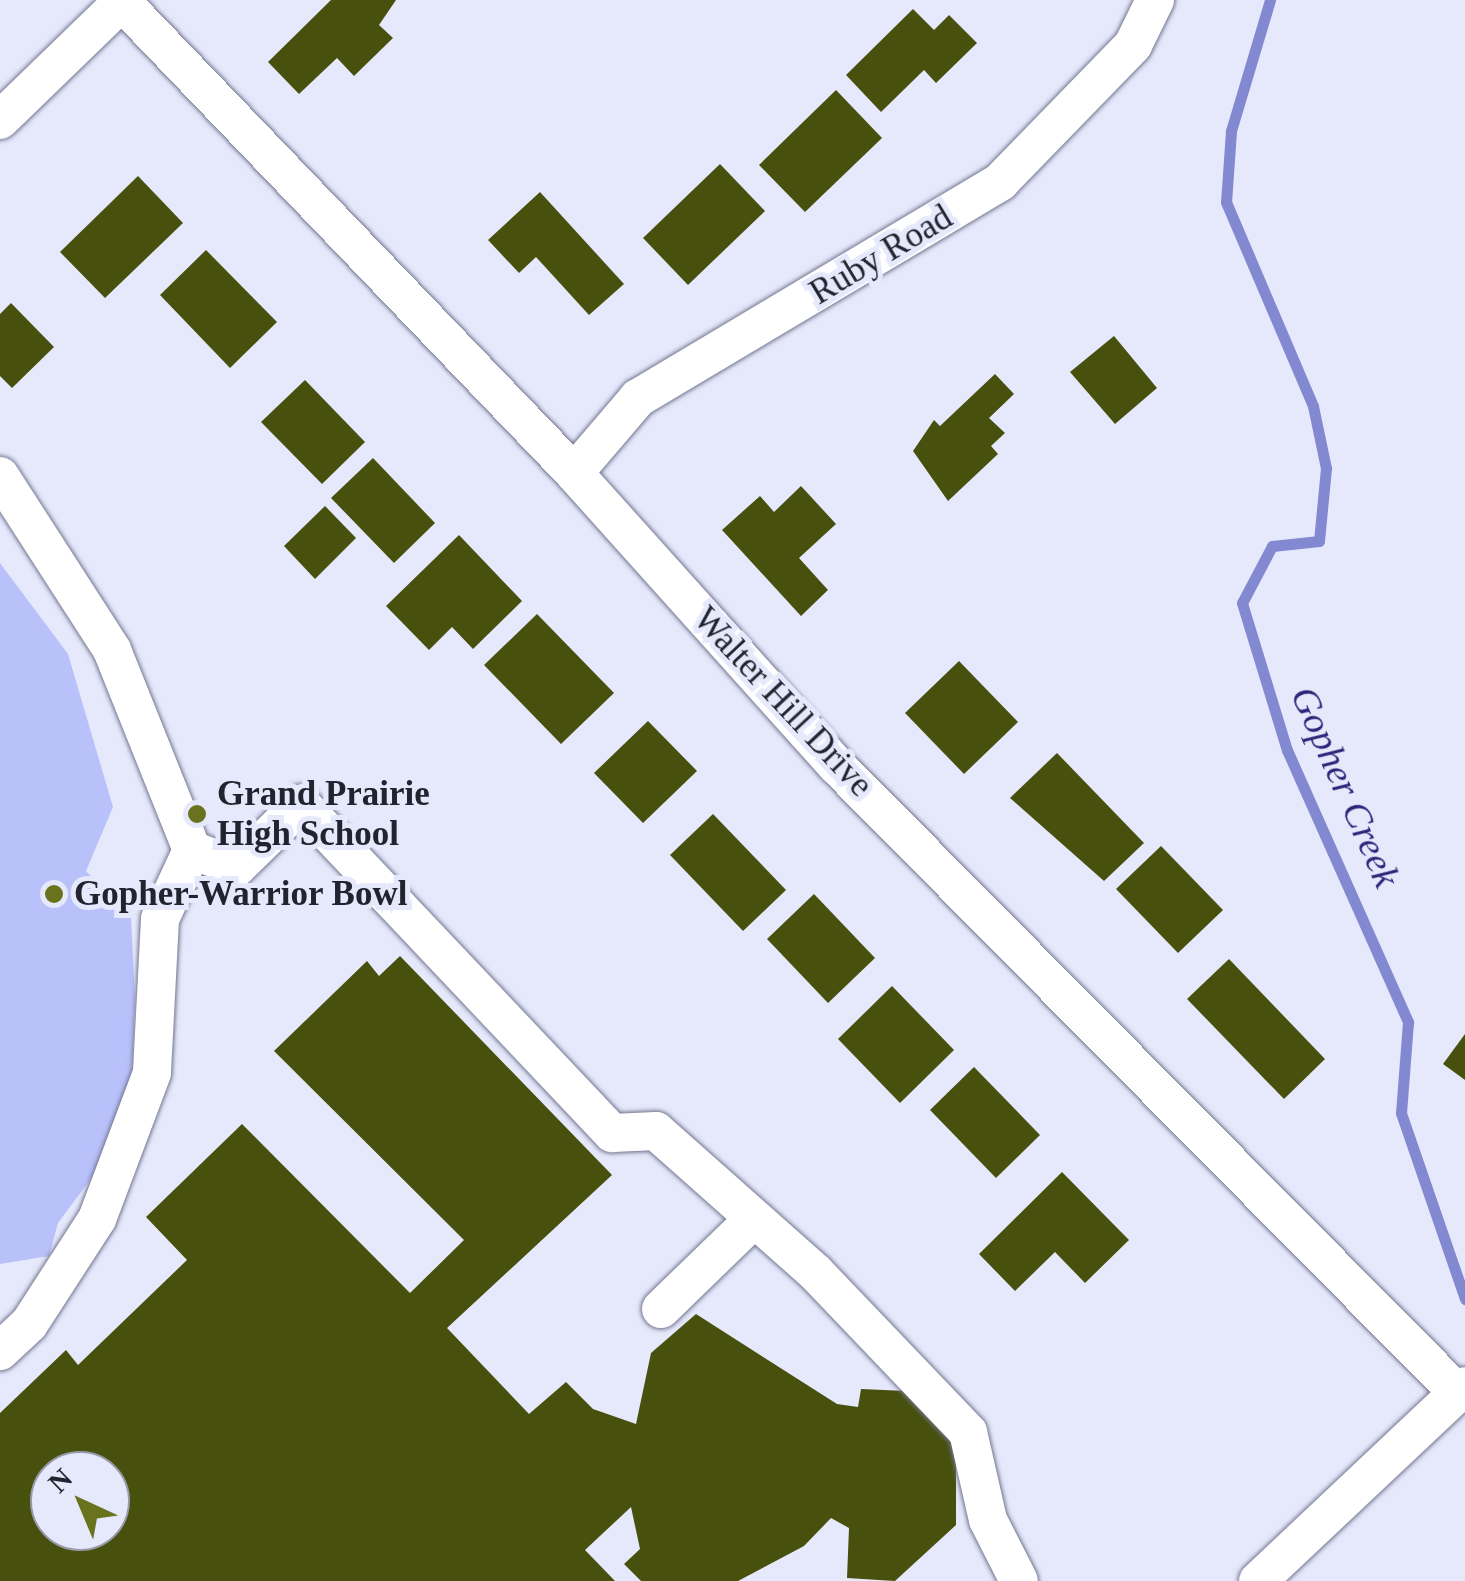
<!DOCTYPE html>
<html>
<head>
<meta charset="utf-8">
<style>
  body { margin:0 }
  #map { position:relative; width:1465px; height:1581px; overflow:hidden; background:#e6e9fb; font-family:"Times New Roman",serif }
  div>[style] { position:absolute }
  .green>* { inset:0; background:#b9c1fb }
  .stream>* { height:11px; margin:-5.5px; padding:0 5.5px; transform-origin:5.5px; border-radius:5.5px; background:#8289d1 }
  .building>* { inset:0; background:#48500e }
  .roads { filter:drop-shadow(0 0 2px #737791) drop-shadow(0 0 2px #737791) }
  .minor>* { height:38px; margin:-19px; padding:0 19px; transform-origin:19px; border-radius:19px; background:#fff }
  .dots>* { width:28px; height:28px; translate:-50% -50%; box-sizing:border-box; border:5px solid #e6e9fb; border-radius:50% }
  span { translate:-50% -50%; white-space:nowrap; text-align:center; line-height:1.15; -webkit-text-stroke:10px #e6e9fb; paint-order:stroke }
  .street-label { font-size:35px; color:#21232e }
  .poi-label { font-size:35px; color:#21232e; font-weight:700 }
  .left { translate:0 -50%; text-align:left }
  .water-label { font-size:38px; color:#2b267a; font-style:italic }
  .north { position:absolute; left:30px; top:1451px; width:100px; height:100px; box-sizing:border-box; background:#e6e9fb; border:2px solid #979aa9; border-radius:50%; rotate:316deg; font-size:28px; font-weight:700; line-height:40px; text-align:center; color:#21232e }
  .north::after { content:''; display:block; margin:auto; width:35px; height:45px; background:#69731e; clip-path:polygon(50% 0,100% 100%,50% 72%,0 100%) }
</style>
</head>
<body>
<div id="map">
  <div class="green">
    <div style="clip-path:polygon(0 563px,68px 654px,113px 807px,86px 871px,131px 918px,135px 996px,132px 1074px,110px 1153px,58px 1223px,49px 1256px,0 1264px)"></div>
  </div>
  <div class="stream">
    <div style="left:1270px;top:0;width:137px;rotate:106.6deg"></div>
    <div style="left:1231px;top:131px;width:71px;rotate:94deg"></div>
    <div style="left:1226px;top:202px;width:222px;rotate:66.9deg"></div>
    <div style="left:1313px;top:406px;width:63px;rotate:78.2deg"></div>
    <div style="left:1326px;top:468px;width:73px;rotate:95.5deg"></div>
    <div style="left:1319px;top:541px;width:47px;rotate:173.9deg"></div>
    <div style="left:1272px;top:546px;width:64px;rotate:117.8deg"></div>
    <div style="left:1242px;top:603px;width:154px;rotate:73deg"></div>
    <div style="left:1287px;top:750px;width:298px;rotate:66deg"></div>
    <div style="left:1408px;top:1022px;width:91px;rotate:94.4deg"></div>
    <div style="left:1401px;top:1113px;width:197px;rotate:71deg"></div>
  </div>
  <div class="building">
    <div style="clip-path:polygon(331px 0,396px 0,379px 25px,393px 38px,354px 76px,337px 58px,299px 94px,268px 62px)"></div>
    <div style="clip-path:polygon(913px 9px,934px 30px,949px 15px,977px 43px,936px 83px,924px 70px,881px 112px,846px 75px)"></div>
    <div style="clip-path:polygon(836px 90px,882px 138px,805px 212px,759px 165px)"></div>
    <div style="clip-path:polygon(720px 164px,765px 211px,688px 285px,643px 238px)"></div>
    <div style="clip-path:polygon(138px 176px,183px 223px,105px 298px,60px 252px)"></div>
    <div style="clip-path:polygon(540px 192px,624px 284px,589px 315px,536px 257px,519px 273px,488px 240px)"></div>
    <div style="clip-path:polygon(206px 250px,277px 322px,230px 368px,160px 295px)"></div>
    <div style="clip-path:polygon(11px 303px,54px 347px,12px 388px,0 376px,0 314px)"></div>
    <div style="clip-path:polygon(1114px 336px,1157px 388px,1115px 424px,1070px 372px)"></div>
    <div style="clip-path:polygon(995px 374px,1014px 394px,989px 418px,1005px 433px,991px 446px,998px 454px,948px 501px,913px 451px,934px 420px,940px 426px)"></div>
    <div style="clip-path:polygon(305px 380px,365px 442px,322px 484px,261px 422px)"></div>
    <div style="clip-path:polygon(373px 458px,435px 523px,394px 563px,331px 498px)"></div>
    <div style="clip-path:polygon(801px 486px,836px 524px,799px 558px,828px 590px,801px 616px,722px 530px,760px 496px,774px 512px)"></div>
    <div style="clip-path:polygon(325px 506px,356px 538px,315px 579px,284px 546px)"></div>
    <div style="clip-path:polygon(459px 535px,522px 601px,473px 649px,452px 627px,429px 650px,386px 606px)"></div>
    <div style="clip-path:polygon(537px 614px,614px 693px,561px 744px,484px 665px)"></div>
    <div style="clip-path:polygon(959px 661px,1018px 722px,964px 774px,905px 713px)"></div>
    <div style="clip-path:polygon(648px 721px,697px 771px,643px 823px,594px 773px)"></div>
    <div style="clip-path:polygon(1057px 753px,1144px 843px,1104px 881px,1010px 798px)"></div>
    <div style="clip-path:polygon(713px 814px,786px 890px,743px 931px,670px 855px)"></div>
    <div style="clip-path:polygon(1161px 846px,1223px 910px,1178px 953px,1116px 889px)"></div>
    <div style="clip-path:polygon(814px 894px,875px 958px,828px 1003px,767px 939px)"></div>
    <div style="clip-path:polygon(evenodd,400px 956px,612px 1175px,447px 1328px,529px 1414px,566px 1382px,593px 1409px,636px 1424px,651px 1353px,696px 1314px,837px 1404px,858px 1407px,861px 1389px,906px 1391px,956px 1425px,956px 1525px,895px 1581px,847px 1578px,849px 1528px,831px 1518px,804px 1546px,738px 1581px,641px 1581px,624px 1564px,640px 1549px,631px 1507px,585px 1550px,615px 1581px,0 1581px,0 1413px,66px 1350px,78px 1365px,187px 1260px,146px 1217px,242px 1124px,410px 1293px,464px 1240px,274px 1051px,367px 961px,379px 976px,400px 956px,50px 1471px,110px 1471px,110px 1531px,50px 1531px,50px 1471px)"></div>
    <div style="clip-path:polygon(1229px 959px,1325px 1059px,1284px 1099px,1187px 999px)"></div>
    <div style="clip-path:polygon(892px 986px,954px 1050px,900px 1103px,838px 1039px)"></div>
    <div style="clip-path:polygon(1465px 1034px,1465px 1080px,1443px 1064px)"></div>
    <div style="clip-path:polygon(974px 1067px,1040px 1135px,996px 1178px,930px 1110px)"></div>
    <div style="clip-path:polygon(1062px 1172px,1129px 1240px,1085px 1283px,1055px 1252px,1015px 1291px,979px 1254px)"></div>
  </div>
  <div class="roads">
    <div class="minor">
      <div style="left:120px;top:0;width:656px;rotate:46.17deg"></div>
      <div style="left:574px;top:473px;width:395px;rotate:48.1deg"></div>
      <div style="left:838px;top:767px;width:881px;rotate:45.28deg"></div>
      <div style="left:0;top:120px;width:173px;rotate:-44.1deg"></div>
      <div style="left:574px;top:473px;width:99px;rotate:-49.5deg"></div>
      <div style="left:638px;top:398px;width:422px;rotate:-30.8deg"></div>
      <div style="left:1000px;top:182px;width:191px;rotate:-45.8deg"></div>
      <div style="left:1133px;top:45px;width:50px;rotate:-63.9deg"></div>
      <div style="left:0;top:476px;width:207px;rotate:57.2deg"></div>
      <div style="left:112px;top:650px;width:215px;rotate:68.2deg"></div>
      <div style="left:192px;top:850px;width:76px;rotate:114.9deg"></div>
      <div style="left:160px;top:919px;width:154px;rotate:93deg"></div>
      <div style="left:152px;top:1073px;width:156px;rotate:110.6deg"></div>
      <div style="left:97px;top:1219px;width:125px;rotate:122.9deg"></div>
      <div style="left:29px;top:1324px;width:40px;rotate:137deg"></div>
      <div style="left:192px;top:850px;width:48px;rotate:20.7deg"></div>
      <div style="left:237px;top:867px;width:90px;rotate:-44.5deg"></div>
      <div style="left:301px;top:804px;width:453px;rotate:46.6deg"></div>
      <div style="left:612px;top:1133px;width:44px;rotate:-2.6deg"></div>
      <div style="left:656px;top:1131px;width:214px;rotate:41.6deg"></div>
      <div style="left:816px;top:1273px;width:220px;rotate:46.3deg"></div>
      <div style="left:968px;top:1432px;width:90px;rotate:77.2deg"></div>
      <div style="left:988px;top:1520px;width:68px;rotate:63.1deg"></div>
      <div style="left:661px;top:1309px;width:128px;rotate:-44.1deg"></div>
      <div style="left:1258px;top:1581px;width:284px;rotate:-43.3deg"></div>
    </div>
  </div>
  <div class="dots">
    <div style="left:197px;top:814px;background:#69731e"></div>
    <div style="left:54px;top:894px;background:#69731e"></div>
  </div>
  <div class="street-label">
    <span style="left:881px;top:255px;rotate:-31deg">Ruby Road</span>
    <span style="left:783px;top:702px;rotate:47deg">Walter Hill Drive</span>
  </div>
  <div class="poi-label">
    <span class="left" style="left:217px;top:814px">Grand Prairie<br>High School</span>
    <span class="left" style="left:74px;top:894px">Gopher-Warrior Bowl</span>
  </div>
  <div class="water-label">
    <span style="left:1345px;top:787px;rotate:66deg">Gopher Creek</span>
  </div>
  <div class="north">N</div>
</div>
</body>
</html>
